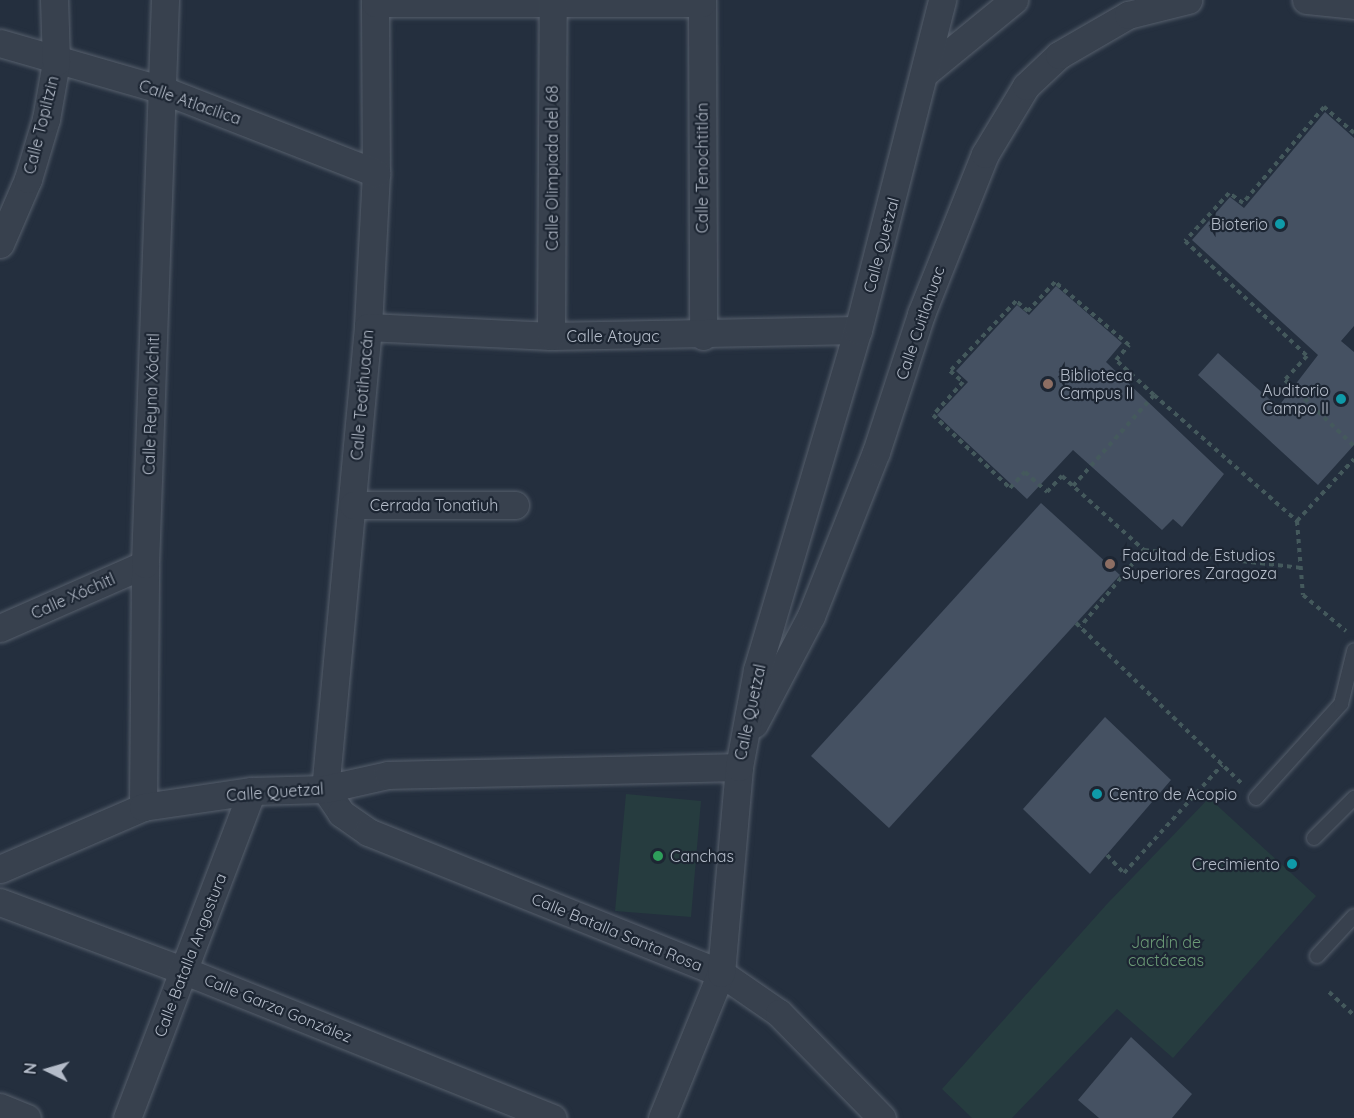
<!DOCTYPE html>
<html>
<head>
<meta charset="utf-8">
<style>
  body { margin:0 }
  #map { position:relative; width:1354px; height:1118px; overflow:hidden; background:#242f3e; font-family:Quicksand,sans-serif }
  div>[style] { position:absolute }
  .green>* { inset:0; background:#263c3f }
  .building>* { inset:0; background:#455162 }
  .path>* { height:4px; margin-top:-2px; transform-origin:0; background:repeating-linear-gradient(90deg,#44595c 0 4.5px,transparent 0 9px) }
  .roads { filter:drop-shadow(0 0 2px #565f6c) drop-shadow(0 0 2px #565f6c) }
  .service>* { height:14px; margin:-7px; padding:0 7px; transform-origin:7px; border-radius:7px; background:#38414e }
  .minor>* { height:27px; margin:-13.5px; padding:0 13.5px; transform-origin:13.5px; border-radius:13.5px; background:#38414e }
  .dots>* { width:16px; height:16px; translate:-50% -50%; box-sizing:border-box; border:3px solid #1d2633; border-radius:50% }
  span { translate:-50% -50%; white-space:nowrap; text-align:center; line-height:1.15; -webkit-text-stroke:4.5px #1d2633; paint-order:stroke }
  .street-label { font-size:16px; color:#b4bcc9 }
  .poi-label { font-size:16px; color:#b4bcc9 }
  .right { translate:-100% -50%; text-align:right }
  .left { translate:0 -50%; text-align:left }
  .park-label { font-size:16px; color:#6b9a76 }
  .north { position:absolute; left:18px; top:1040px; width:60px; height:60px; -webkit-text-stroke:4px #1d2633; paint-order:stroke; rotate:275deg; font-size:16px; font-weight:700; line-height:24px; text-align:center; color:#b4bcc9 }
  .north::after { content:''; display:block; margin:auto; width:21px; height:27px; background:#b4bcc9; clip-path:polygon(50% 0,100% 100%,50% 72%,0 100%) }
</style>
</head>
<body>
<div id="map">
  <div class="green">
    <div style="clip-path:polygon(626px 794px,701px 801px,691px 917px,615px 911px)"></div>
    <div style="clip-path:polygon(1209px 798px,1316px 896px,1173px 1058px,1117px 1009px,1012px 1118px,972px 1118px,942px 1089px,1107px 904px)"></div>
  </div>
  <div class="building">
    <div style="clip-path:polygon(1325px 112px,1354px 138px,1354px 326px,1341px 341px,1354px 352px,1354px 445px,1318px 485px,1198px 375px,1218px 353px,1278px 407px,1318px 355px,1192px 240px,1230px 197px,1244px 208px)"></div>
    <div style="clip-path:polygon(1056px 286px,1122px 343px,1106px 362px,1224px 474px,1182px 527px,1173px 519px,1162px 530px,1073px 450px,1027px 499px,937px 415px,968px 382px,956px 371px,1017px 305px,1029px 315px)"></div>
    <div style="clip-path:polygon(1041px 503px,1120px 575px,889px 828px,811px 756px)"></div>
    <div style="clip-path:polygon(1105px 717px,1171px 780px,1090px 874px,1023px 809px)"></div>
    <div style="clip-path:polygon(1131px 1037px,1192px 1094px,1172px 1118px,1099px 1118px,1078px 1100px)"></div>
  </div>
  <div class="path">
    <div style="left:1354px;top:133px;width:40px;rotate:-139deg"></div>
    <div style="left:1324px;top:107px;width:126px;rotate:130.2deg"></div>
    <div style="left:1243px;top:203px;width:17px;rotate:-144deg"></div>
    <div style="left:1229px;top:193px;width:65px;rotate:132.5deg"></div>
    <div style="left:1185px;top:241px;width:168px;rotate:43.3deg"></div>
    <div style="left:1307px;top:356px;width:33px;rotate:133deg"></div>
    <div style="left:1285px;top:380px;width:95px;rotate:43.7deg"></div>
    <div style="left:1154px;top:395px;width:191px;rotate:41.4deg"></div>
    <div style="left:1297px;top:521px;width:74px;rotate:85.4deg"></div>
    <div style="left:1303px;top:595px;width:56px;rotate:39.9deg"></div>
    <div style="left:1073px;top:486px;width:122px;rotate:-48.3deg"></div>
    <div style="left:1154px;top:395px;width:52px;rotate:-137.4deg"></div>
    <div style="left:1116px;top:360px;width:20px;rotate:-49deg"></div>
    <div style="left:1129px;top:345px;width:97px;rotate:-139.6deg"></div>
    <div style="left:1055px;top:282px;width:40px;rotate:133deg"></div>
    <div style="left:1028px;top:311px;width:16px;rotate:-140deg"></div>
    <div style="left:1016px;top:301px;width:96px;rotate:133.3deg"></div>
    <div style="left:950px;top:371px;width:17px;rotate:40deg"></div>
    <div style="left:963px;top:382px;width:45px;rotate:132.3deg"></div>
    <div style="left:933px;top:415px;width:106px;rotate:43.5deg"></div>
    <div style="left:1010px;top:488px;width:22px;rotate:-47deg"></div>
    <div style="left:1025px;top:472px;width:30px;rotate:42deg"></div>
    <div style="left:1047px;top:492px;width:22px;rotate:-47deg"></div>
    <div style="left:1062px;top:476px;width:110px;rotate:42.1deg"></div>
    <div style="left:1144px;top:550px;width:100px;rotate:129.7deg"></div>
    <div style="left:1297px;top:521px;width:84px;rotate:-47.4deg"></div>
    <div style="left:1144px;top:550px;width:158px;rotate:6.5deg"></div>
    <div style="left:1076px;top:623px;width:230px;rotate:44.1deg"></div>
    <div style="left:1107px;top:855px;width:25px;rotate:47deg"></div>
    <div style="left:1124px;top:873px;width:146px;rotate:-47.8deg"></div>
    <div style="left:1329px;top:992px;width:34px;rotate:43deg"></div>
  </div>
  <div class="roads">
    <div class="service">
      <div style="left:1256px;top:798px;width:127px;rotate:-47.9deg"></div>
      <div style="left:1341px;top:704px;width:55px;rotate:-76.2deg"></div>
      <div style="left:1314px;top:838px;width:57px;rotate:-45deg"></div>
      <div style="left:1317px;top:956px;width:54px;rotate:-47.2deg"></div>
    </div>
    <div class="minor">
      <div style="left:375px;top:0;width:173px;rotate:89.7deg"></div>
      <div style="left:376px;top:173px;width:154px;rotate:93deg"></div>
      <div style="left:368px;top:327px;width:464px;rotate:95.3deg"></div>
      <div style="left:325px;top:789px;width:29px;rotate:56deg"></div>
      <div style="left:341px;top:813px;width:33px;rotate:35deg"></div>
      <div style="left:368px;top:832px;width:380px;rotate:21.8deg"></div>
      <div style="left:721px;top:973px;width:70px;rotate:34.6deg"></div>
      <div style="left:779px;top:1013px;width:147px;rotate:45.6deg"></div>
      <div style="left:702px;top:0;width:336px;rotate:89.8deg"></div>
      <div style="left:1306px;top:0;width:48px;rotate:5.9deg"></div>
      <div style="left:375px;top:3px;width:327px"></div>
      <div style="left:0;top:43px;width:170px;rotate:16.1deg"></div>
      <div style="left:163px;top:90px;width:229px;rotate:21.3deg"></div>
      <div style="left:926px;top:72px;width:114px;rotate:-39.3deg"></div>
      <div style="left:0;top:244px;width:71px;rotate:-66.7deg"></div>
      <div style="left:28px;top:179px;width:63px;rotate:-73.3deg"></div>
      <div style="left:46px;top:119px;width:58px;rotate:-80deg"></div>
      <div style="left:56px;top:62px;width:62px;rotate:-91.8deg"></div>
      <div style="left:368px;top:327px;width:183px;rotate:2.8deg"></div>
      <div style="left:551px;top:336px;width:307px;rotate:-1.1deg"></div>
      <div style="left:551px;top:336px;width:336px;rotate:-89.7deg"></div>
      <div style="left:353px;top:505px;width:162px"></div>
      <div style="left:0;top:628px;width:158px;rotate:-23.8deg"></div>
      <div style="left:754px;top:724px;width:122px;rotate:-62.2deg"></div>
      <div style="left:811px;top:616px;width:176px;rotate:-68.4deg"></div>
      <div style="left:876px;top:452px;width:145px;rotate:-71.9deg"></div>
      <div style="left:921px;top:314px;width:172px;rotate:-68.2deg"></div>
      <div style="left:985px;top:154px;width:79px;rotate:-58.9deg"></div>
      <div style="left:1026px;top:86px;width:45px;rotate:-43.2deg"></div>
      <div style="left:1059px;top:55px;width:80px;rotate:-30.1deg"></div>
      <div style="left:1128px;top:15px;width:62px;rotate:-14deg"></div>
      <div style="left:143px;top:807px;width:243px;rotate:-89.5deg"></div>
      <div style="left:145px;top:564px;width:564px;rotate:-87.97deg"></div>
      <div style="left:0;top:869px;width:156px;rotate:-23.4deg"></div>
      <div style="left:143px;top:807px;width:110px;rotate:-8.4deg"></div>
      <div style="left:252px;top:791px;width:73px;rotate:-1.6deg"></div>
      <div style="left:325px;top:789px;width:65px;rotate:-12.5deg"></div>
      <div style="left:388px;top:775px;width:351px;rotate:-1.3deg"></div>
      <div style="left:0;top:902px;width:197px;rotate:20.5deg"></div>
      <div style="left:185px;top:971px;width:396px;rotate:21.8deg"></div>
      <div style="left:0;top:1107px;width:29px;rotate:22deg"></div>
      <div style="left:127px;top:1118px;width:350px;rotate:-69.1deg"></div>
      <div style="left:662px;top:1118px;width:157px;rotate:-67.9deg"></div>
      <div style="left:721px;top:973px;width:207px;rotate:-85deg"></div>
      <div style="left:739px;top:767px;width:99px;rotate:-79.5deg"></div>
      <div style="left:757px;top:670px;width:355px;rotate:-73.5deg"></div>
      <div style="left:858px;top:330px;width:341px;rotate:-75.7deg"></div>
    </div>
  </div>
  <div class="dots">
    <div style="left:1280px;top:224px;background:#0f9aa8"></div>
    <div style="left:1048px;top:384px;background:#8d6e63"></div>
    <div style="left:1341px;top:399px;background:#0f9aa8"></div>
    <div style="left:1110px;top:564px;background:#8d6e63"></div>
    <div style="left:1097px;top:794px;background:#0f9aa8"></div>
    <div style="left:658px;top:856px;background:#2e9e5b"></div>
    <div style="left:1292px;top:864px;background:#0f9aa8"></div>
  </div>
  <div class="street-label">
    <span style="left:190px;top:102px;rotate:19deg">Calle Atlacilica</span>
    <span style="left:41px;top:125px;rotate:-76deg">Calle Topiltzin</span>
    <span style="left:552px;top:168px;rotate:-90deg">Calle Olimpiada del 68</span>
    <span style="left:702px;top:168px;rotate:-90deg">Calle Tenochtitlán</span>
    <span style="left:881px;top:245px;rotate:-75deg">Calle Quetzal</span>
    <span style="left:920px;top:323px;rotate:-71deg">Calle Cuitlahuac</span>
    <span style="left:613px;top:336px">Calle Atoyac</span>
    <span style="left:362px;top:395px;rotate:-85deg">Calle Teotihuacán</span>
    <span style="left:151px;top:404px;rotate:-88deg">Calle Reyna Xóchitl</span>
    <span style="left:434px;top:505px">Cerrada Tonatiuh</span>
    <span style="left:73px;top:596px;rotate:-24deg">Calle Xóchitl</span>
    <span style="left:750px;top:712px;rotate:-78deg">Calle Quetzal</span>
    <span style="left:275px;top:792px;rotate:-4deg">Calle Quetzal</span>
    <span style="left:617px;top:932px;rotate:22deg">Calle Batalla Santa Rosa</span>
    <span style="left:190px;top:955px;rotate:-69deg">Calle Batalla Angostura</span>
    <span style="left:278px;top:1008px;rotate:22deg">Calle Garza González</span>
  </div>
  <div class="poi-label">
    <span class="right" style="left:1268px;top:224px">Bioterio</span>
    <span class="left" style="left:1060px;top:384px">Biblioteca<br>Campus II</span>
    <span class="right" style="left:1329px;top:399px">Auditorio<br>Campo II</span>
    <span class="left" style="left:1122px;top:564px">Facultad de Estudios<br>Superiores Zaragoza</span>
    <span class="left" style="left:1109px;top:794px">Centro de Acopio</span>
    <span class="left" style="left:670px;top:856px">Canchas</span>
    <span class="right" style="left:1280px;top:864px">Crecimiento</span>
  </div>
  <div class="park-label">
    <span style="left:1166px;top:951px">Jardín de<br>cactáceas</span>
  </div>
  <div class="north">N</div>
</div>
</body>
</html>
